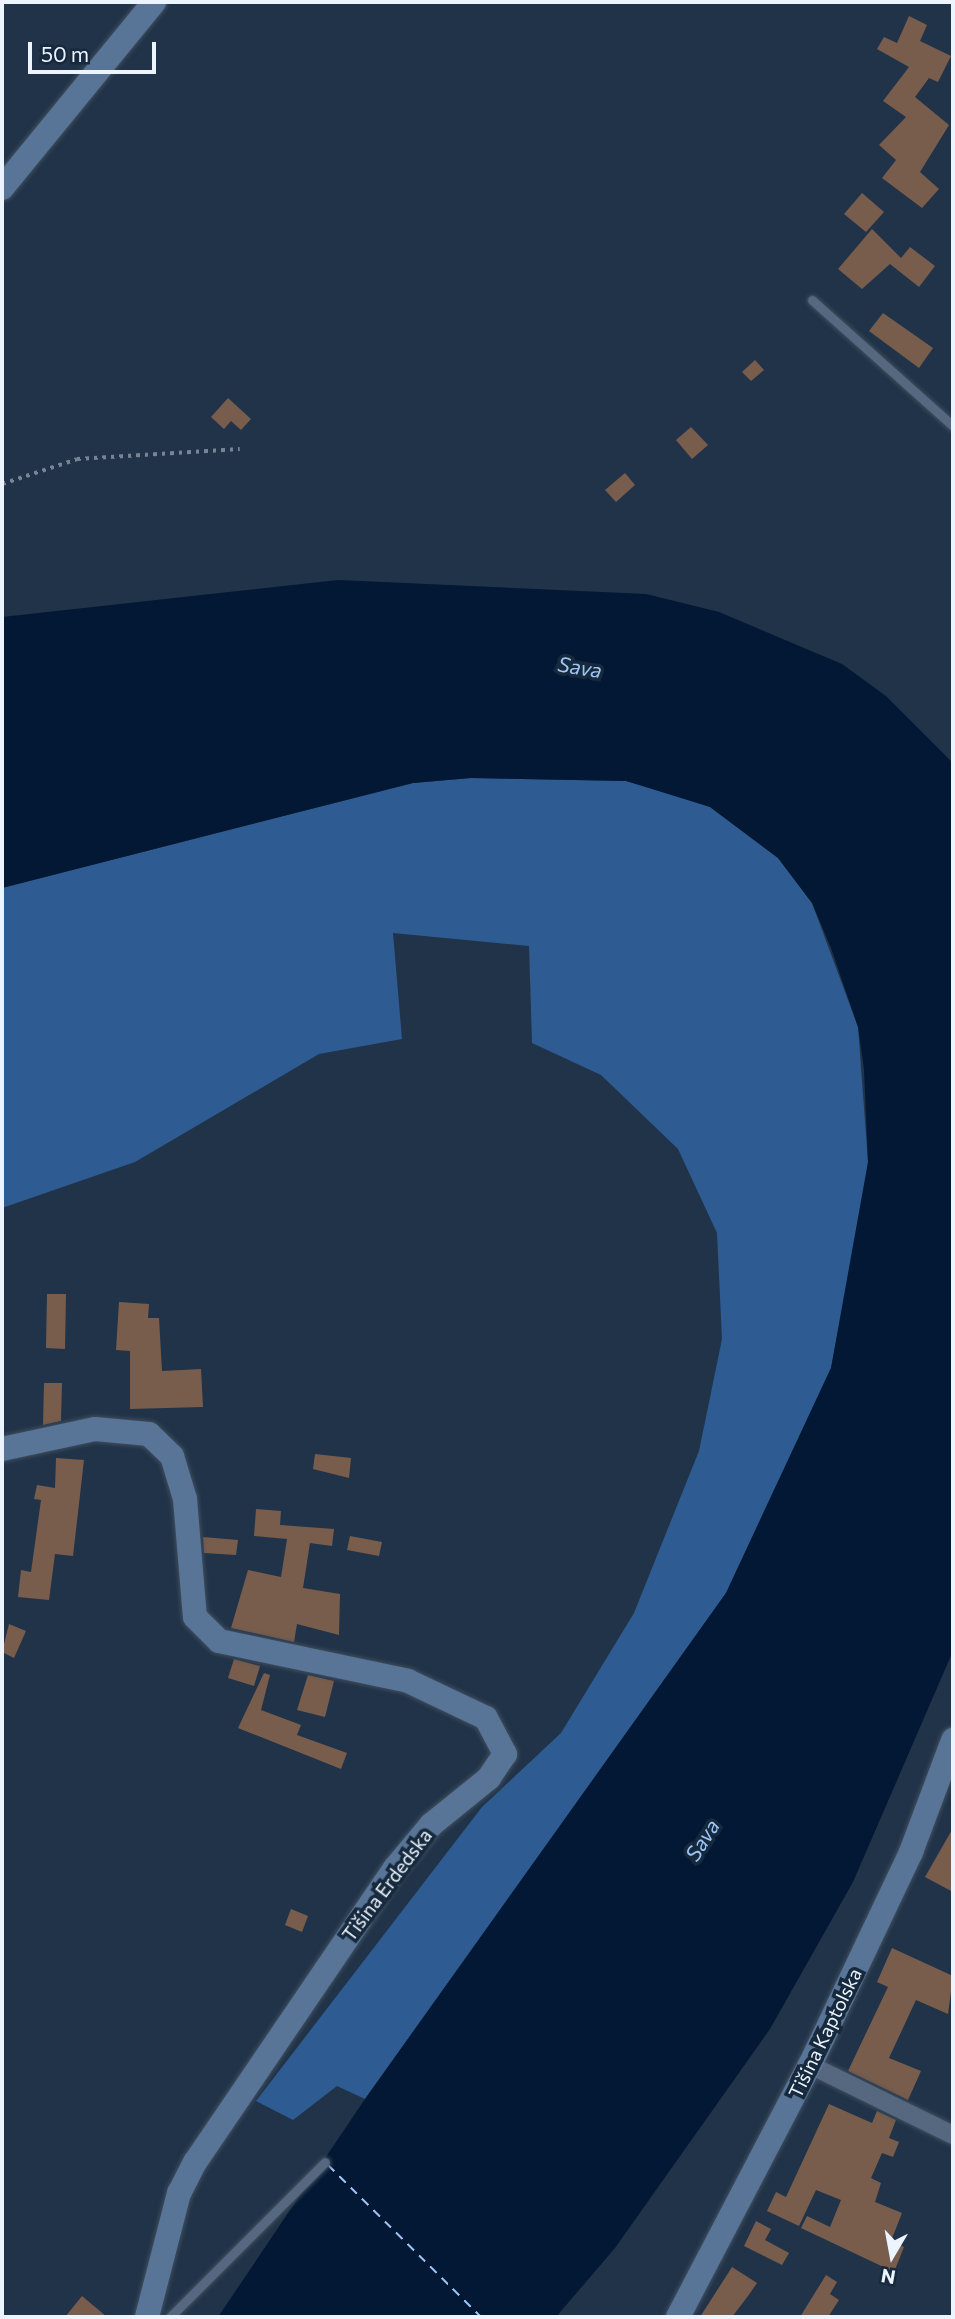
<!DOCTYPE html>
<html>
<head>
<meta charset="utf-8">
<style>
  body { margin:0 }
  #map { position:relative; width:955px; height:2319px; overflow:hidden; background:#213348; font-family:Commissioner,sans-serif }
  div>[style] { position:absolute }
  .green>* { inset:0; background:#2e5c92 }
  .water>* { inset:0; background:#021834 }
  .ferry>* { height:2px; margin-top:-1px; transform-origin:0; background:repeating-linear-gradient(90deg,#9ec5f5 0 9px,transparent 0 16px) }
  .building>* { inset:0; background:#795d4c }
  .path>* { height:3.5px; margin-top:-1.75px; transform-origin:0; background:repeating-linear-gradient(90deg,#768495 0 3.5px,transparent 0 8.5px) }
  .roads { filter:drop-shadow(0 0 2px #3f4e5f) drop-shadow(0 0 2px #3f4e5f) }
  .lane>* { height:9px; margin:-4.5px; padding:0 4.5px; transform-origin:4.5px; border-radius:4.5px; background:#556880 }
  .street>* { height:18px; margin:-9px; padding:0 9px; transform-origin:9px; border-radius:9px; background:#556880 }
  .secondary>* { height:24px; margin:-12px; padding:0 12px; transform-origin:12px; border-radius:12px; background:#587497 }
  span { translate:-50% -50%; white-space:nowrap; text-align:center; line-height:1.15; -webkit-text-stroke:7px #17293d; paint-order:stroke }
  .street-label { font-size:19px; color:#ebf4ff }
  .water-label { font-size:21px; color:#9ec5f5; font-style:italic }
  .frame { position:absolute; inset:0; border:4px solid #ebf4ff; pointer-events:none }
  .north { position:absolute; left:857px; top:2221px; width:70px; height:70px; -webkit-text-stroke:5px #17293d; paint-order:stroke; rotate:190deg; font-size:19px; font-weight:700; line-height:28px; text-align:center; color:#ebf4ff }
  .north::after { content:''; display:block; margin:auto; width:24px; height:32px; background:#ebf4ff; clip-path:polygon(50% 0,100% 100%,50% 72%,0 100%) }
  .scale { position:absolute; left:28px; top:42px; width:128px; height:32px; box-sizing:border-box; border:4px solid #ebf4ff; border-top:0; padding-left:9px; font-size:21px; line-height:24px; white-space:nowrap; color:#ebf4ff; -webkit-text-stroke:5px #17293d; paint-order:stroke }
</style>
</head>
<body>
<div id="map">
  <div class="green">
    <div style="clip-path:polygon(471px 778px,626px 781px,664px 791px,710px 807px,778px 858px,812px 903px,858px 1027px,868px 1162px,863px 1205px,831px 1368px,726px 1593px,365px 2099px,337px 2086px,293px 2120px,256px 2101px,482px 1807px,561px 1733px,634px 1613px,699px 1451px,722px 1339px,717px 1233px,678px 1149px,601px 1075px,532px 1043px,529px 946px,393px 933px,402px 1039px,319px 1054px,135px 1162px,2px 1208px,2px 888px,413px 783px)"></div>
  </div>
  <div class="water">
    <div style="clip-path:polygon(338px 580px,646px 594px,719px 612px,842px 664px,886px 696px,953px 763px,953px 1651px,853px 1882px,770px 2029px,615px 2248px,556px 2317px,218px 2317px,365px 2099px,726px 1593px,831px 1368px,868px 1162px,864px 1069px,858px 1027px,831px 948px,812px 903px,778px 858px,710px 807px,626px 781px,471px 778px,413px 783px,2px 888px,2px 617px)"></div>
  </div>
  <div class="ferry">
    <div style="left:328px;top:2165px;width:216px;rotate:44.8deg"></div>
  </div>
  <div class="building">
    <div style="clip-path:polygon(909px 16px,927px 25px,920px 41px,951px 56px,938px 82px,929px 78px,915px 97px,949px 125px,920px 172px,939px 189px,922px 208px,882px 178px,896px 160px,879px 145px,906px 117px,883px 101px,909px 67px,877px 49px,884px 37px,897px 43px)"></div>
    <div style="clip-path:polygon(862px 193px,884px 212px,866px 232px,844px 214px)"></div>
    <div style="clip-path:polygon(872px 229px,901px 258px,910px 247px,935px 266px,919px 287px,890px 264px,862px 289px,838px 269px)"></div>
    <div style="clip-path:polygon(883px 313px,933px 348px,919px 368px,869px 331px)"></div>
    <div style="clip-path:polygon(755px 360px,764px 370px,751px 381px,742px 372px)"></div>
    <div style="clip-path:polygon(228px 398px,251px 419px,241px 430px,231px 421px,224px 429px,211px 417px)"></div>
    <div style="clip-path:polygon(691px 427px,708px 445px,692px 459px,676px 440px)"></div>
    <div style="clip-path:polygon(625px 473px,635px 485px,616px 502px,605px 490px)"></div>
    <div style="clip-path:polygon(47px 1294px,66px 1294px,65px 1349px,46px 1348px)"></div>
    <div style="clip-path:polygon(119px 1302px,149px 1304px,148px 1318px,159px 1318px,162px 1371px,201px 1369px,203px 1407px,130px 1409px,130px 1351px,116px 1350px)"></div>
    <div style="clip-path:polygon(44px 1383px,62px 1383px,61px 1421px,43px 1425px)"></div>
    <div style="clip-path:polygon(315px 1454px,351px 1458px,349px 1478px,313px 1469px)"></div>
    <div style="clip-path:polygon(56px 1458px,84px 1460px,73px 1556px,55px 1554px,49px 1600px,18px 1597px,21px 1570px,31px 1572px,41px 1500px,34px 1499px,37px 1485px,55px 1488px)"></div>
    <div style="clip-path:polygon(256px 1509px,281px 1511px,280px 1525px,334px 1529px,332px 1546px,310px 1543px,303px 1588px,340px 1594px,339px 1635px,297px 1624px,294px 1642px,231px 1628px,248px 1570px,281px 1577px,287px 1539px,254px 1536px)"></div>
    <div style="clip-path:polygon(350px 1536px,382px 1542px,379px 1556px,347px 1550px)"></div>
    <div style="clip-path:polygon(203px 1537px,238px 1540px,236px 1555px,204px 1553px)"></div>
    <div style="clip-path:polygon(9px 1624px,26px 1631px,14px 1658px,2px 1652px)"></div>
    <div style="clip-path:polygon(234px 1659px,260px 1666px,254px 1686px,228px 1678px)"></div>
    <div style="clip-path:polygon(264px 1673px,270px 1675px,261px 1710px,301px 1725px,297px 1735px,347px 1753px,341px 1769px,238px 1728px)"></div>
    <div style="clip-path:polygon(308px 1675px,334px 1681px,325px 1717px,297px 1710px)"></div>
    <div style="clip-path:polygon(953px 1828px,953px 1892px,925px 1877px)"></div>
    <div style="clip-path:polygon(291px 1909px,308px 1916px,302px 1932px,285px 1925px)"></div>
    <div style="clip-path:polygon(892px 1948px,953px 1976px,948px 2014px,916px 2000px,889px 2058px,921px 2071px,908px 2100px,848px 2071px,888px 1987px,877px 1982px)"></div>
    <div style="clip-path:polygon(829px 2104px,872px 2123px,877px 2111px,896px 2120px,889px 2138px,899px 2142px,893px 2157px,882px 2153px,871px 2178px,881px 2183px,875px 2202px,902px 2213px,891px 2241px,904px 2247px,894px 2272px,801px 2228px,807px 2216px,830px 2227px,841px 2200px,816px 2190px,799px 2226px,767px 2211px,776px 2192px,786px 2197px)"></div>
    <div style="clip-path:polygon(756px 2221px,771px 2229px,765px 2240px,789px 2253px,782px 2265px,744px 2246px)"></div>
    <div style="clip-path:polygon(732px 2267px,757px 2283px,748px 2296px,732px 2317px,700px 2317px)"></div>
    <div style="clip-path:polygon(826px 2275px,837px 2282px,830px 2294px,839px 2300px,828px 2317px,800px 2317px)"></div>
    <div style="clip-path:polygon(82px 2296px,107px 2317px,65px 2317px)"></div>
  </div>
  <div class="path">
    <div style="left:2px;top:484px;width:79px;rotate:-18.4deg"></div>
    <div style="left:77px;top:459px;width:163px;rotate:-3.5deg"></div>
  </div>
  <div class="roads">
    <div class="lane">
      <div style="left:812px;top:300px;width:189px;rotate:41.8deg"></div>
      <div style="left:170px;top:2317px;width:219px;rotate:-45deg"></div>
    </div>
    <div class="street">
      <div style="left:810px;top:2065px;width:159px;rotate:26.1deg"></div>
    </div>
    <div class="secondary">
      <div style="left:2px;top:188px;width:240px;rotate:-50.7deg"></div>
      <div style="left:2px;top:1449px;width:95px;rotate:-12.1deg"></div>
      <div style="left:95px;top:1429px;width:54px;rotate:5.3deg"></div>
      <div style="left:149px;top:1434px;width:32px;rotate:44deg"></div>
      <div style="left:172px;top:1456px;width:45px;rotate:73.2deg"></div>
      <div style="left:185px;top:1499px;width:118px;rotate:85.2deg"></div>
      <div style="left:195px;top:1617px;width:34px;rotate:45deg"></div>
      <div style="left:219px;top:1641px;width:193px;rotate:11.9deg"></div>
      <div style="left:408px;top:1681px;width:86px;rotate:25.4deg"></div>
      <div style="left:486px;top:1718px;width:41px;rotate:62.2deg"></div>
      <div style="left:505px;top:1754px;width:29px;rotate:124deg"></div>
      <div style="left:489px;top:1778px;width:75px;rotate:141deg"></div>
      <div style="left:431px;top:1825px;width:56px;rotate:129.9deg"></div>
      <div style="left:395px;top:1868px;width:356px;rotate:124.2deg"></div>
      <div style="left:195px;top:2162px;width:35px;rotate:117deg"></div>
      <div style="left:179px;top:2193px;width:128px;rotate:104.5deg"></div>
      <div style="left:678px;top:2317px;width:284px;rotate:-62.4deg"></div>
      <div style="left:810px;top:2065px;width:236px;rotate:-64.6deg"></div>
      <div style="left:911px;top:1852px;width:120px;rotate:-69.4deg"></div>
    </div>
  </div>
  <div class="street-label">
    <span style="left:387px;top:1885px;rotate:-53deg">Tišina Erdedska</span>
    <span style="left:825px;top:2033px;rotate:-64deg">Tišina Kaptolska</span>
  </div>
  <div class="water-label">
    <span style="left:580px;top:667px;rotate:9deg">Sava</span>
    <span style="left:702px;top:1840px;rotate:-58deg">Sava</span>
  </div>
  <div class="frame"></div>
  <div class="north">N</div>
  <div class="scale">50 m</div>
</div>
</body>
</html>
